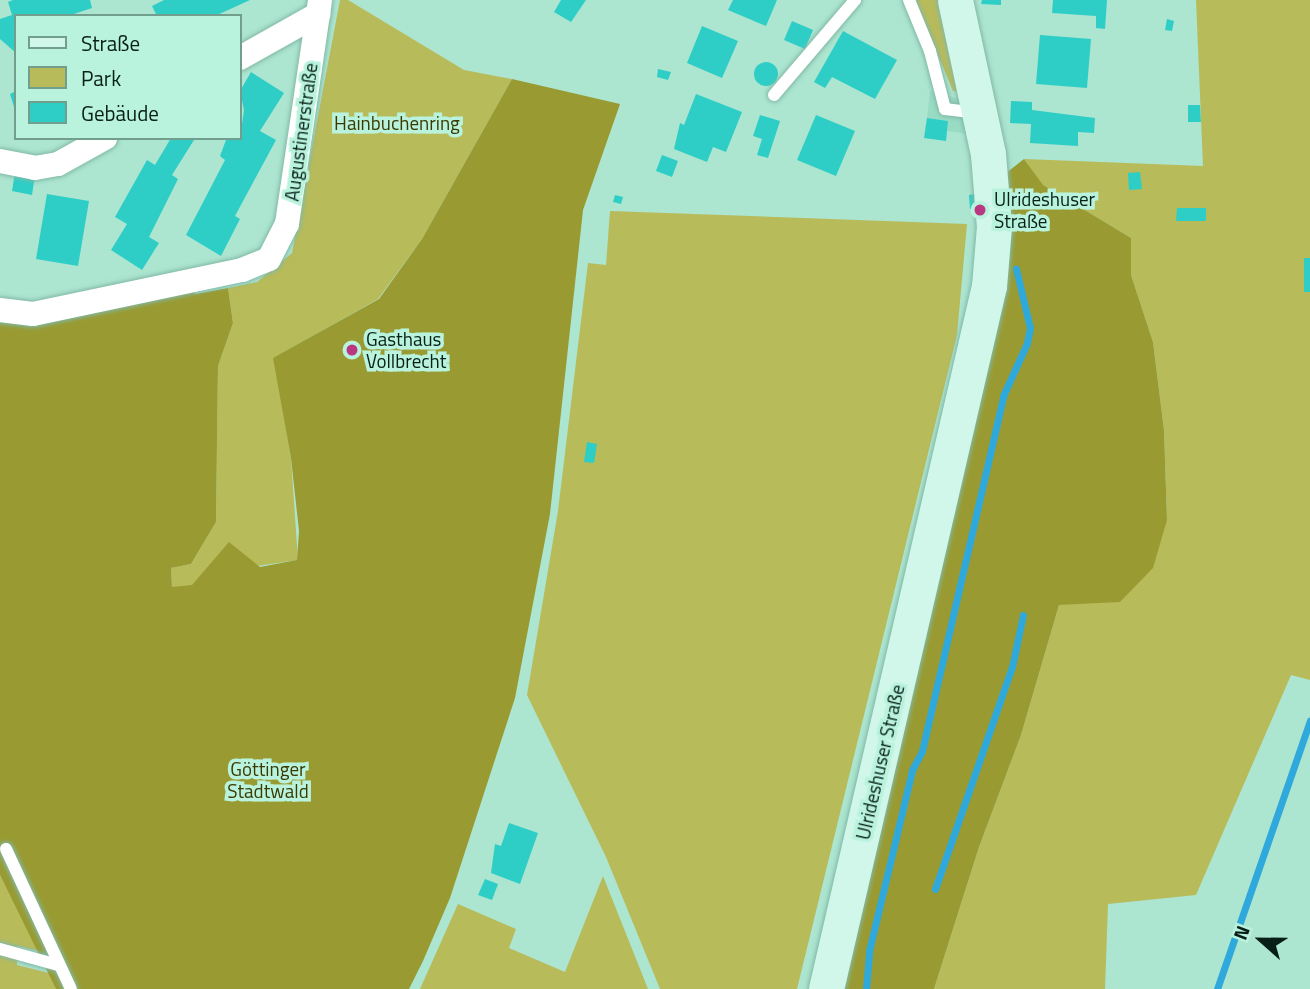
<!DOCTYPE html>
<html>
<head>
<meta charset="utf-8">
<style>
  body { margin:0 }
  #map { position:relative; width:1310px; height:989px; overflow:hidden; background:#ace5d0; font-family:"Titillium Web",sans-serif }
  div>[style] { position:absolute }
  .built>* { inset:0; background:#99dcc4 }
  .green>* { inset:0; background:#b8bb5a }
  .forest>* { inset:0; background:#999b32 }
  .stream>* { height:7px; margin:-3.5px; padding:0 3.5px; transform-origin:3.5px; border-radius:3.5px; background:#2fa9db }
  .building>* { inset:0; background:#2ecec7 }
  .round { border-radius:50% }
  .roads { filter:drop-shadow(0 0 2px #81b9a6) drop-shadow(0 0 2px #81b9a6) }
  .lane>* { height:12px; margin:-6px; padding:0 6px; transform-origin:6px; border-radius:6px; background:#fff }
  .street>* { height:24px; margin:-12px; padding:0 12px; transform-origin:12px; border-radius:12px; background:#fff }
  .secondary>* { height:35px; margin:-17.5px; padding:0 17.5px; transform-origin:17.5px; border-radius:17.5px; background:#d1f7eb }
  .dots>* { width:19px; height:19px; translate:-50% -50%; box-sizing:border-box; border:4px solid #b9f3dd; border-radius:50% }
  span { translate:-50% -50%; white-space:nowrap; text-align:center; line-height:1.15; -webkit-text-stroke:7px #b9f3dd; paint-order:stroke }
  .park-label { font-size:19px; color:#3a3a00 }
  .street-label { font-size:19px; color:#081f18 }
  .poi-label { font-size:19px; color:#081f18 }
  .left { translate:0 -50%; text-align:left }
  .legend { position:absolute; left:14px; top:14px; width:228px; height:126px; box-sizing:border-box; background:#b9f3dd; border:2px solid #729e8e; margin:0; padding:9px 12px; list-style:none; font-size:21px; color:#081f18 }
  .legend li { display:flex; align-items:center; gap:14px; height:35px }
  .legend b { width:35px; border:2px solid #729e8e }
  .north { position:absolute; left:1226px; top:905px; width:70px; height:70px; -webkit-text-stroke:5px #b9f3dd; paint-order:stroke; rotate:291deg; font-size:19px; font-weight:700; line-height:28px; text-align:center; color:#081f18 }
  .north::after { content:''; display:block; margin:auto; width:24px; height:32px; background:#081f18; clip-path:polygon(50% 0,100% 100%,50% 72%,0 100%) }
</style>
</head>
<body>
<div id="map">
  <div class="built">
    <div style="clip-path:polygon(930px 91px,966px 101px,969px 134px,947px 131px,948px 121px,927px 118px)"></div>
  </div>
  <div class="green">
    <div style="clip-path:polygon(340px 0,348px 0,464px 70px,512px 79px,422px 239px,378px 299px,274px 358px,291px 458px,298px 560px,204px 574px,192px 586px,172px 588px,171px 568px,191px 564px,216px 522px,218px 366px,233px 323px,228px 288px,257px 282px,292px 253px)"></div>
    <div style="clip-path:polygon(915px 0,943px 0,964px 93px,953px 91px)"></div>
    <div style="clip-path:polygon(1196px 0,1310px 0,1310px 680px,1291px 675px,1196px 895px,1108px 904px,1105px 989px,934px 989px,979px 847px,1021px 735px,1059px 605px,1167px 520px,1164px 430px,1153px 342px,1131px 275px,1131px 238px,1042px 185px,1024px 159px,1203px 166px)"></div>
    <div style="clip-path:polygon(610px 211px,967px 224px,957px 335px,797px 989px,660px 989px,606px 857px,527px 695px,558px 511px,588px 263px,606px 265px)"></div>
    <div style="clip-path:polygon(0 875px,39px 951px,17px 946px,17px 965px,49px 973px,56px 989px,0 989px)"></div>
    <div style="clip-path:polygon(603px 876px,648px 989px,420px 989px,458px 904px,516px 929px,509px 948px,565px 972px)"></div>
  </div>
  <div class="forest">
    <div style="clip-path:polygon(512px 79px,620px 104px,583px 210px,550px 514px,515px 698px,450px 898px,423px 961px,409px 989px,56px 989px,0 875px,0 322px,31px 324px,194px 290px,195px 294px,228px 288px,233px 323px,218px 366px,216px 522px,191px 564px,171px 568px,172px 587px,192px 585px,229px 542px,260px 567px,297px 560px,299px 531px,291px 458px,273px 358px,379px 299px,422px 239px)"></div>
    <div style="clip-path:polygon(1024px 159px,1043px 185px,1131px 238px,1131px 275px,1153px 342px,1164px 430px,1167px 520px,1153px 568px,1120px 602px,1059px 605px,1021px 735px,979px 847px,934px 989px,839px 989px,1006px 173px)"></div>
  </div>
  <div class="stream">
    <div style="left:935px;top:889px;width:235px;rotate:-70.9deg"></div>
    <div style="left:1012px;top:667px;width:53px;rotate:-78.1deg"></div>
    <div style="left:866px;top:989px;width:38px;rotate:-85deg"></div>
    <div style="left:869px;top:951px;width:186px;rotate:-76.6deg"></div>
    <div style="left:912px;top:770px;width:21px;rotate:-62deg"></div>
    <div style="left:922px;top:751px;width:364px;rotate:-77.1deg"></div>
    <div style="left:1003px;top:396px;width:58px;rotate:-65.6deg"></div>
    <div style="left:1027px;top:343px;width:15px;rotate:-79deg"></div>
    <div style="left:1030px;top:328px;width:61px;rotate:-103.3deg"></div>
    <div style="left:1217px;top:989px;width:284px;rotate:-70.9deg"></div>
  </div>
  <div class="building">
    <div style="clip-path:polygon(13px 0,90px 0,92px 8px,68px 16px,16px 16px,16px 53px,0 39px,0 19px,12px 15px,8px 2px)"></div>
    <div style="clip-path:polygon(164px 0,250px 0,215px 16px,157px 16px,152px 6px)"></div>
    <div style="clip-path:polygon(561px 0,586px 0,571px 22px,554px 12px)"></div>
    <div style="clip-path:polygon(733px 0,777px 0,766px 26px,728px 10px)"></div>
    <div style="clip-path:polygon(982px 0,1001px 0,1001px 5px,981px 4px)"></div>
    <div style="clip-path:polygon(1053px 0,1107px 0,1105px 29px,1096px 28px,1096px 16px,1052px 13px)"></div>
    <div style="clip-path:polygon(1167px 19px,1174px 21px,1172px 31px,1165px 30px)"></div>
    <div style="clip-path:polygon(792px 21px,813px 30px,805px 49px,784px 40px)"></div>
    <div style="clip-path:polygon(702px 26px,738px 41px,722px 78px,687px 63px)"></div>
    <div style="clip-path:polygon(843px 31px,897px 60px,875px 99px,832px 77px,825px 88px,814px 82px)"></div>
    <div style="clip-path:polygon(1040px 35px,1091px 39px,1087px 88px,1036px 84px)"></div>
    <div class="round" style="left:754px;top:62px;width:24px;height:24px"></div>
    <div style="clip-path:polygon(658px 69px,671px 72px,668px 80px,657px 77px)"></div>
    <div style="clip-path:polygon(251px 72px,284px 93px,260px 131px,276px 140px,235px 216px,240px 219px,221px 256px,186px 235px,225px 160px,220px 156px,226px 140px,240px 138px,244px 110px,240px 91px)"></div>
    <div style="clip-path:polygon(16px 91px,16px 110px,15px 110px,10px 94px)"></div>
    <div style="clip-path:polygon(696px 94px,742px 112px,726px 152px,713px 147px,707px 162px,674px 149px,680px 123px,684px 125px)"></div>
    <div style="clip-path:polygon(1011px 101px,1032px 102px,1032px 110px,1095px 118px,1094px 133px,1078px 132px,1078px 146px,1030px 143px,1031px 124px,1010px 123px)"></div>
    <div style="clip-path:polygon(1188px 105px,1200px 105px,1201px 122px,1188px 122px)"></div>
    <div style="clip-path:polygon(760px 115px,780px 121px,768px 158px,757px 155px,762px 139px,753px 136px)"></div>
    <div style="clip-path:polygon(816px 115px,855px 131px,836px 176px,797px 160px)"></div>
    <div style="clip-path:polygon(927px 118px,948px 121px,946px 141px,924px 138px)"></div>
    <div style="clip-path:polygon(171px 138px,194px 140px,172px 175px,178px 179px,149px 237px,159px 243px,142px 270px,111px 250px,127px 224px,115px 217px,147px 160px,155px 165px)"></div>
    <div style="clip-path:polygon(662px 155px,678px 161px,672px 177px,656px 171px)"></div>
    <div style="clip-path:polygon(15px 172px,35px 175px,32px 195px,12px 191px)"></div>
    <div style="clip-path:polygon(1140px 172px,1142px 189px,1129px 190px,1128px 173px)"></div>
    <div style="clip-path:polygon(47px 194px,89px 201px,78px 266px,36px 259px)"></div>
    <div style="clip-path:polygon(974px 194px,975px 209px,970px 209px,969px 195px)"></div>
    <div style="clip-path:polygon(615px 195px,623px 197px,621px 204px,613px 202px)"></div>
    <div style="clip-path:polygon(1177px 208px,1206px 208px,1206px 221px,1176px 221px)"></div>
    <div style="clip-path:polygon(1304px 258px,1310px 258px,1310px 292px,1304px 292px)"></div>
    <div style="clip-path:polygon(587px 442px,597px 444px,594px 463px,584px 462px)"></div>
    <div style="clip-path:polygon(509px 823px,538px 833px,520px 884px,491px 873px,495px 844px,501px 846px)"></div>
    <div style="clip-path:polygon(485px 879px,498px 884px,492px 900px,478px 895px)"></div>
  </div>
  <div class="roads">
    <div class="lane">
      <div style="left:909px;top:0;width:55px;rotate:67.6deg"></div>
      <div style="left:930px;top:51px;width:60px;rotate:75.5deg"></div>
      <div style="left:945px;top:109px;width:32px;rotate:7deg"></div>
      <div style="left:774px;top:95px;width:125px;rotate:-49.5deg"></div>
      <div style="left:6px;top:849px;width:154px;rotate:65.1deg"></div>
      <div style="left:0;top:949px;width:60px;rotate:15.4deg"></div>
    </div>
    <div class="street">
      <div style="left:240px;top:58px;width:90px;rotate:-29.4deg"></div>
      <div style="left:0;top:161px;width:36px;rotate:11deg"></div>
      <div style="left:35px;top:168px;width:23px;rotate:-10deg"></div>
      <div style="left:58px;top:164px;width:54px;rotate:-29deg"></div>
      <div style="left:0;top:310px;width:33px;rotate:7deg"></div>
      <div style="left:33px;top:314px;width:214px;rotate:-11.9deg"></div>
      <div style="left:242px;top:270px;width:29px;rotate:-22deg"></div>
      <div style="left:269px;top:259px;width:39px;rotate:-63deg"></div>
      <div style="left:287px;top:224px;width:226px;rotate:-81.6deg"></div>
    </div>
    <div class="secondary">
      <div style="left:826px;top:989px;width:722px;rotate:-76.95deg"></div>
      <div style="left:989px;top:286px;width:59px;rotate:-85.2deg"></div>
      <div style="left:994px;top:227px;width:73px;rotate:-94.7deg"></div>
      <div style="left:988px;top:154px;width:157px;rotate:-102.1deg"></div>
    </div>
  </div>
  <div class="dots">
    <div style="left:980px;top:210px;background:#ba3881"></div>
    <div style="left:352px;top:350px;background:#ba3881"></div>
  </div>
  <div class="park-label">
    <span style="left:397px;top:123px">Hainbuchenring</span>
    <span style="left:268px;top:780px">Göttinger<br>Stadtwald</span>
  </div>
  <div class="street-label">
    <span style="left:301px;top:132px;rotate:-82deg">Augustinerstraße</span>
    <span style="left:880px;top:762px;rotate:-77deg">Ulrideshuser Straße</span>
  </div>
  <div class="poi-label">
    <span class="left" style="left:994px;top:210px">Ulrideshuser<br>Straße</span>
    <span class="left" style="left:366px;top:350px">Gasthaus<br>Vollbrecht</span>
  </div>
  <ul class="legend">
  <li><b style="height:9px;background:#d1f7eb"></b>Straße</li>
  <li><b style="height:19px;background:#b8bb5a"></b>Park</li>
  <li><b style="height:19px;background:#2ecec7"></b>Gebäude</li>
  </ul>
  <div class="north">N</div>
</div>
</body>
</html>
